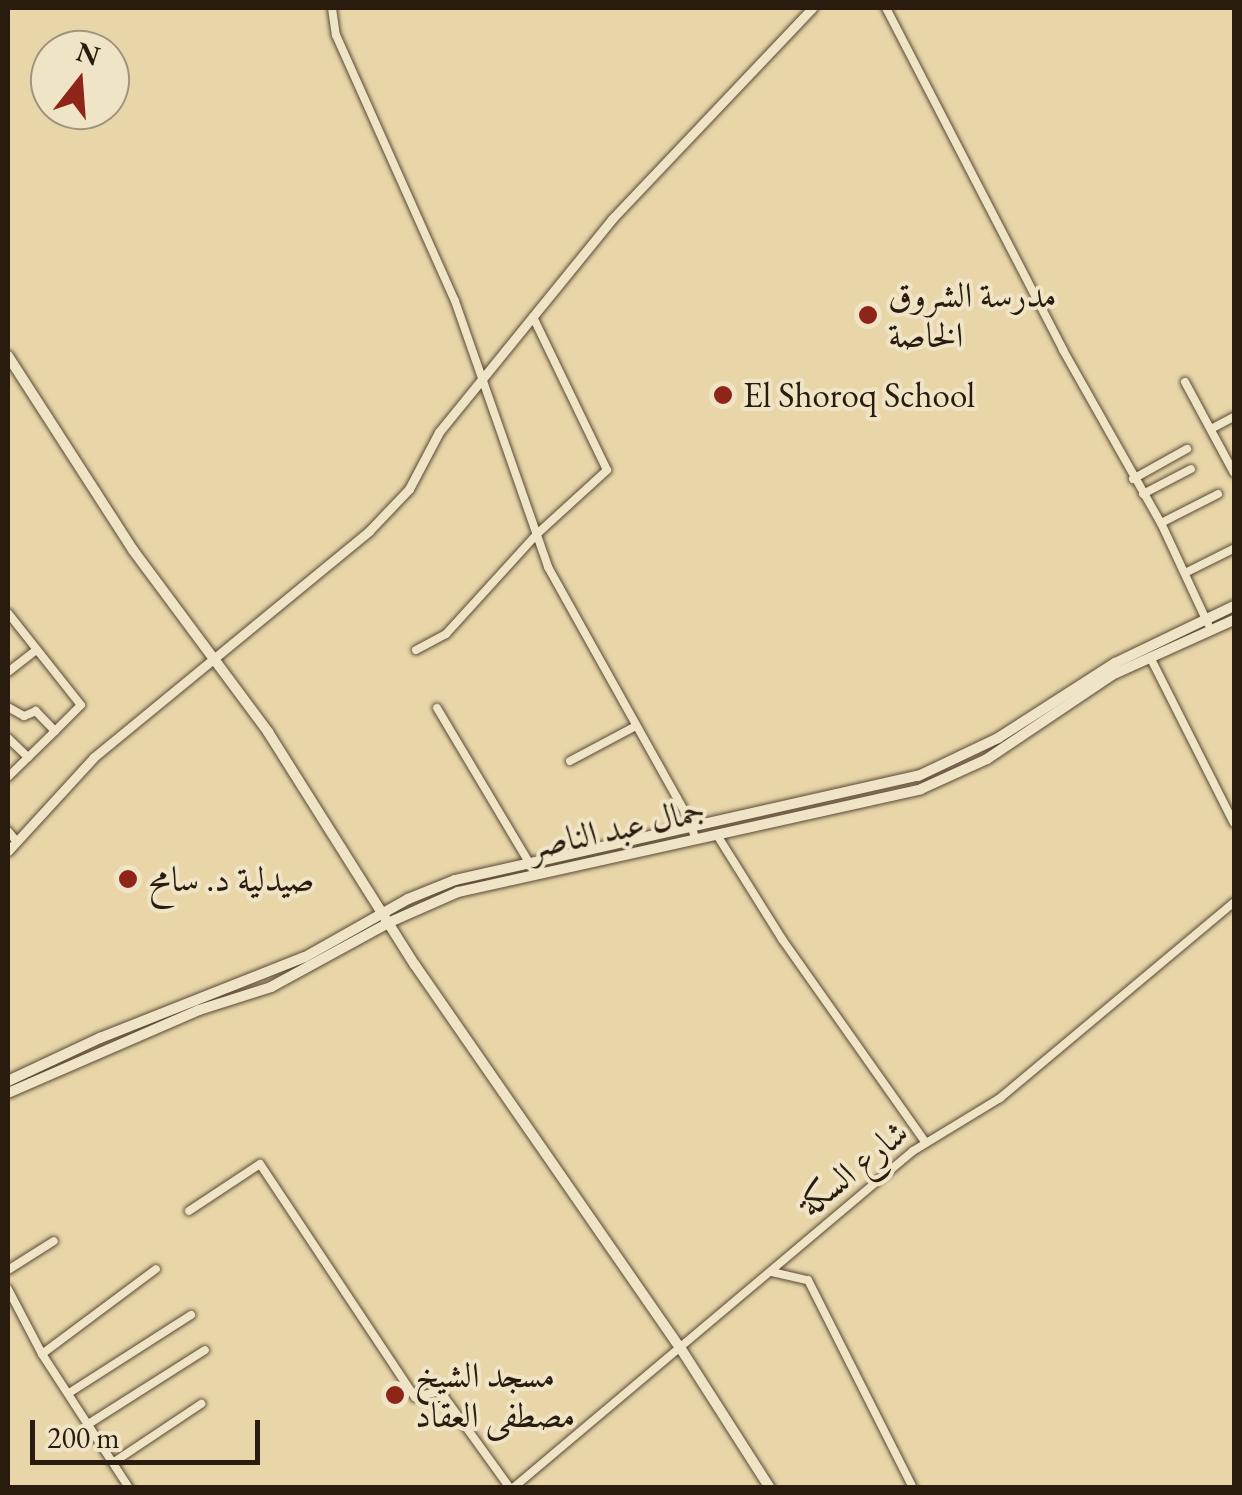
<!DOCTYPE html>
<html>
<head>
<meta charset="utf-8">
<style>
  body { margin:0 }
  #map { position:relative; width:1242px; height:1495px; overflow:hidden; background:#e8d6a9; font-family:"EB Garamond",Amiri,serif }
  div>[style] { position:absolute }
  .roads { filter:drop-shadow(0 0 2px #594a35) drop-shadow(0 0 2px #594a35) }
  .minor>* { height:8px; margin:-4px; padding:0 4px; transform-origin:4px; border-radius:4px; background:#f0e4c7 }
  .tertiary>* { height:9px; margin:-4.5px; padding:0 4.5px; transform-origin:4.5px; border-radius:4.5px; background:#f0e4c7 }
  .secondary>* { height:10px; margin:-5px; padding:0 5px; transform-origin:5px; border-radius:5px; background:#f0e4c7 }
  .dots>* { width:28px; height:28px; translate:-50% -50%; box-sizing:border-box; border:5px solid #f0e4c7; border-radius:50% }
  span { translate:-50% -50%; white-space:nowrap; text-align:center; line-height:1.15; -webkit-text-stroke:8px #f0e4c7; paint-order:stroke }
  .poi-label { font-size:35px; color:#291c0e }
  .left { translate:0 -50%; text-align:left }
  .street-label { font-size:35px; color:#291c0e }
  .frame { position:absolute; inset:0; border:10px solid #291c0e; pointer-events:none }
  .north { position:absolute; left:30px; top:30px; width:100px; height:100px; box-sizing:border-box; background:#f0e4c7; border:2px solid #a0947d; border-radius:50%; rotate:17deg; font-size:28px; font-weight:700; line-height:40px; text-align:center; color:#291c0e }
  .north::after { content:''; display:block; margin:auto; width:35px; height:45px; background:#8f2418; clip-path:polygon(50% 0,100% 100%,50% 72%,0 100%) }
  .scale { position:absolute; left:30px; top:1420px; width:230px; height:45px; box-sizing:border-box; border:5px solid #291c0e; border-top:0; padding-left:12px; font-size:30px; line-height:35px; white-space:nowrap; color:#291c0e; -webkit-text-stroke:8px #f0e4c7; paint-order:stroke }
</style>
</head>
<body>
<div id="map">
  <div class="roads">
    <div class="minor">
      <div style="left:332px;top:8px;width:27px;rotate:82deg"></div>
      <div style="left:336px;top:35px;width:291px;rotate:65.9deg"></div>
      <div style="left:455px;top:301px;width:282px;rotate:70.7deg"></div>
      <div style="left:548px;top:567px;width:289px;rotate:60.8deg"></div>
      <div style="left:689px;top:819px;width:22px;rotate:72deg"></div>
      <div style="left:886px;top:8px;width:385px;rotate:62.6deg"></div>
      <div style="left:1063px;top:350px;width:199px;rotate:60.5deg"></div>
      <div style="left:1161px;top:523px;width:111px;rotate:65deg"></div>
      <div style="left:1185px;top:382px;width:103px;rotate:61.7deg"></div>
      <div style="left:1211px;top:429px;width:26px;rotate:-28deg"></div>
      <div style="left:1133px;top:479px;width:62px;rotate:-29.1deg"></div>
      <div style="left:1143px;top:494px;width:54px;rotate:-27.5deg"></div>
      <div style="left:1161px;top:523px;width:64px;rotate:-27deg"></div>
      <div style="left:1185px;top:573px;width:54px;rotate:-26.6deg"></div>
      <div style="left:8px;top:613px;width:117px;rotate:51.6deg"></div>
      <div style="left:81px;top:705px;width:37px;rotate:135deg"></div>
      <div style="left:55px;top:731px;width:28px;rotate:-134deg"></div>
      <div style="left:36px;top:711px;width:13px;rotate:157deg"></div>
      <div style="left:24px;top:716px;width:18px;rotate:-151deg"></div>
      <div style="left:416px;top:650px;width:34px;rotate:-28deg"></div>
      <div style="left:446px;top:634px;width:135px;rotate:-47.7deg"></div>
      <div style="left:537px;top:534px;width:95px;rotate:-42.4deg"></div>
      <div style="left:607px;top:470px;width:170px;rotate:-115.8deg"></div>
      <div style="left:1150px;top:657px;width:186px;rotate:63.2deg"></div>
      <div style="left:8px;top:672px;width:34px;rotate:-38deg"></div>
      <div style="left:437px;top:708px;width:193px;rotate:59.2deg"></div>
      <div style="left:8px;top:738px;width:28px;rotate:44deg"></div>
      <div style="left:570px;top:761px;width:72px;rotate:-28deg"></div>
      <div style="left:8px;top:777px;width:66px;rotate:-44.4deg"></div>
      <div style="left:8px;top:831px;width:13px;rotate:51deg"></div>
      <div style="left:717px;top:835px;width:123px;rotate:58deg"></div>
      <div style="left:782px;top:939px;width:248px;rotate:54.8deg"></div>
      <div style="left:189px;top:1211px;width:85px;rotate:-33.5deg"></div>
      <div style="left:260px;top:1164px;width:280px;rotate:56.4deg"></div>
      <div style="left:415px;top:1397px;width:26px;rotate:-13deg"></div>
      <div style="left:440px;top:1391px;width:120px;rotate:54.2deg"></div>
      <div style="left:8px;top:1270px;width:54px;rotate:-32.2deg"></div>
      <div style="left:772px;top:1272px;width:37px;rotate:13deg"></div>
      <div style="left:808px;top:1280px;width:233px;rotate:63.2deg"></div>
      <div style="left:8px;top:1289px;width:73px;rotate:62.4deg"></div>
      <div style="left:42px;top:1354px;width:160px;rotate:57deg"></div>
      <div style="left:42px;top:1354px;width:142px;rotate:-36.7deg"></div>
      <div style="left:69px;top:1393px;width:145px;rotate:-32.6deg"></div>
      <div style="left:90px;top:1423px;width:136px;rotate:-32.4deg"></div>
      <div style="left:114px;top:1462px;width:105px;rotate:-33.7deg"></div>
      <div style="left:513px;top:1488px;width:523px;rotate:-40.11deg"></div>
      <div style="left:913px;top:1151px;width:102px;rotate:-31.3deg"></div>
      <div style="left:1000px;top:1098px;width:305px;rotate:-39.9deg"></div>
    </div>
    <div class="tertiary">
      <div style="left:8px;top:851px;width:127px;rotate:-47.5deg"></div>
      <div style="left:94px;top:757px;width:356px;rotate:-39.4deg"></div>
      <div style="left:369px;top:531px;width:58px;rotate:-46.4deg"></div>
      <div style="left:409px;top:489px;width:64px;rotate:-62.2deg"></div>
      <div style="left:439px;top:432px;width:274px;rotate:-50.9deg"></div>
      <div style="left:612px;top:219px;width:291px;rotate:-46.5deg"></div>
    </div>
    <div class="secondary">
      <div style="left:8px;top:356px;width:231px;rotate:57.2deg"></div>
      <div style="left:133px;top:550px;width:227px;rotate:53.4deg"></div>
      <div style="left:268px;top:732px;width:275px;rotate:57.8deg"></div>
      <div style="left:415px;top:965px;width:467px;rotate:55.3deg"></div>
      <div style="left:681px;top:1349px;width:165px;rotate:57.4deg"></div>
      <div style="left:8px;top:1081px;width:102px;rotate:-25.1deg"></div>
      <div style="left:100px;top:1038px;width:220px;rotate:-21.6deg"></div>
      <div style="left:305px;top:957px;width:118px;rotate:-29.4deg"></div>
      <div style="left:408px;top:899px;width:51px;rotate:-22deg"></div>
      <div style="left:455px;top:880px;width:475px;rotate:-12.7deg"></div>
      <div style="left:918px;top:776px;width:89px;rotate:-25.4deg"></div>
      <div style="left:998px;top:738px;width:139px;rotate:-32.7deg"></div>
      <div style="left:1115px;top:663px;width:132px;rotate:-25.6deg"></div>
      <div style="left:8px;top:1093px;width:208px;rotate:-23.5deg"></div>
      <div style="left:199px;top:1010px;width:76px;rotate:-17.7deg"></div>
      <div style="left:271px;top:987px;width:136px;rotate:-28.6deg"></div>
      <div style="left:390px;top:922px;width:74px;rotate:-23.8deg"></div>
      <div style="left:458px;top:892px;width:474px;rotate:-12.5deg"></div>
      <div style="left:921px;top:789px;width:72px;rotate:-24.4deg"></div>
      <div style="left:987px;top:759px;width:151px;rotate:-33.9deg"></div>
      <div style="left:1112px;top:675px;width:134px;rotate:-24.3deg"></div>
    </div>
  </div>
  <div class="dots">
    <div style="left:868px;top:315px;background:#8f2418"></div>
    <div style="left:723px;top:395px;background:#8f2418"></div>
    <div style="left:128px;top:879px;background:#8f2418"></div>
    <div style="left:395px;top:1395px;background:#8f2418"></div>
  </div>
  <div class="poi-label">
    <span class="left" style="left:888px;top:315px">مدرسة الشروق<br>الخاصة</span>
    <span class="left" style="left:743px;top:395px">El Shoroq School</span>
    <span class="left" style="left:148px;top:879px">صيدلية د. سامح</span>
    <span class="left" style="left:415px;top:1395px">مسجد الشيخ<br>مصطفى العقاد</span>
  </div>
  <div class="street-label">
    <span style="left:617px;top:828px;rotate:-12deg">جمال عبد الناصر</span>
    <span style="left:853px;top:1168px;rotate:-39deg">شارع السكة</span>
  </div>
  <div class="frame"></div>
  <div class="north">N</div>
  <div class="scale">200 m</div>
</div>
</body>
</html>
